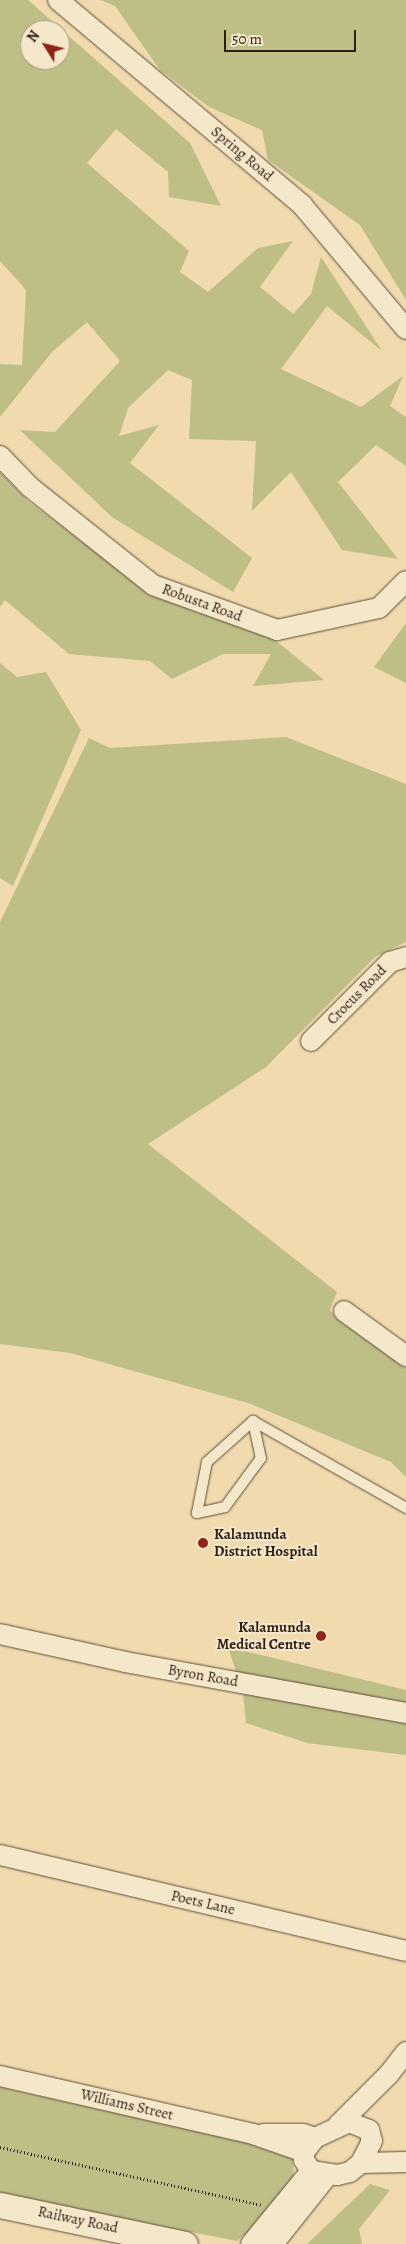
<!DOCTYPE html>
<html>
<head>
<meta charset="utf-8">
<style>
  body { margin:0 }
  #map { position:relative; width:406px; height:2244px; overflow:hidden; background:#f0daae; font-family:Alegreya,serif }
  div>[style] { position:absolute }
  .green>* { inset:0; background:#bebe87 }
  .path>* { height:3px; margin-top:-1.5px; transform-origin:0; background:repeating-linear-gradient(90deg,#2f1e13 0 1px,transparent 0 3.5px) }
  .roads { filter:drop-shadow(0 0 1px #5f4d3a) drop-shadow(0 0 1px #5f4d3a) }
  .service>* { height:10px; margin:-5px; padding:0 5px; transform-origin:5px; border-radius:5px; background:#f5e7ca }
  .minor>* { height:20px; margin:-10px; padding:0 10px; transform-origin:10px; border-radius:10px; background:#f5e7ca }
  .tertiary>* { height:25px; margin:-12.5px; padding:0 12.5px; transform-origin:12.5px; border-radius:12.5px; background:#f5e7ca }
  .dots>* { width:14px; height:14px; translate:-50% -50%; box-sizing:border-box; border:2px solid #f5e7ca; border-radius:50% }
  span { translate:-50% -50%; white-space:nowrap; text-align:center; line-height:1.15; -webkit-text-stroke:4px #f5e7ca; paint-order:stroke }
  .street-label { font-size:15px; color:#2f1e13 }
  .poi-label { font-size:15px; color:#2f1e13; font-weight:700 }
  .left { translate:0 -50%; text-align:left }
  .right { translate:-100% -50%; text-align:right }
  .north { position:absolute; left:20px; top:20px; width:50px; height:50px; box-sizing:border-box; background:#f5e7ca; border:1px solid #a69781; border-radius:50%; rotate:306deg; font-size:14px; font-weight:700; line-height:20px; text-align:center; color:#2f1e13 }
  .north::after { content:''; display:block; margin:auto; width:18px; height:22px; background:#8f2418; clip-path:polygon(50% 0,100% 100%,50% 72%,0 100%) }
  .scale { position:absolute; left:224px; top:30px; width:132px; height:22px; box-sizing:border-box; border:2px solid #2f1e13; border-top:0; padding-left:6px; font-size:15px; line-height:18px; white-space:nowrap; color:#2f1e13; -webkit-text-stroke:4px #f5e7ca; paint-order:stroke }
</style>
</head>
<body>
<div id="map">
  <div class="green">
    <div style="clip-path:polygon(evenodd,0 0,28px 0,190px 143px,221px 206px,169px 197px,168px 172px,116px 129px,87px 163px,189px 251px,180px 272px,208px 292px,258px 248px,293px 241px,260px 287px,293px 314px,311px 294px,321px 257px,382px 351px,327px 306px,281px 369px,361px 407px,403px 376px,390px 406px,406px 417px,406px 466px,376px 445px,338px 482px,398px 559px,342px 550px,291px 472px,252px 511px,256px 441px,189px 439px,192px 380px,168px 370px,128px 408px,119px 436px,159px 425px,130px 463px,252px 558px,233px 592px,112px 517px,20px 430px,55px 432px,120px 361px,87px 322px,52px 352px,0 417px,0 364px,22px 365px,26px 290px,0 261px,0 0,30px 30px,60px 30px,60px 60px,30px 60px,30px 30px)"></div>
    <div style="clip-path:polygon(101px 0,406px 0,406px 300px,360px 225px,268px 160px,262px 130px,209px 107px,160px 70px,115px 6px)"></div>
    <div style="clip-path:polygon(0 472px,29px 502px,141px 585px,269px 635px,324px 680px,253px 686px,271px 654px,223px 654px,172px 679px,150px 661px,69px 654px,5px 600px,0 607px)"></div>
    <div style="clip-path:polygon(406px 623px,406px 683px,374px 667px)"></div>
    <div style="clip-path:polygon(0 663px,17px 677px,46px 672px,81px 730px,13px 886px,0 878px)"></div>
    <div style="clip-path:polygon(286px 737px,406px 784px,406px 942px,375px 957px,266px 1067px,148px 1144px,337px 1292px,330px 1310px,336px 1318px,406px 1368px,406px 1477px,391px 1462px,251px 1404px,70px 1353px,0 1344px,0 922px,89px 738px,110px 748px)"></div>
    <div style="clip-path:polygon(228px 1647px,406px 1690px,406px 1755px,307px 1743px,246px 1723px,243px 1693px)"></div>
    <div style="clip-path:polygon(0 2087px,292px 2152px,294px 2178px,252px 2229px,237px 2241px,0 2194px)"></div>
    <div style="clip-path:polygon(370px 2184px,390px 2190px,359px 2229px,362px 2244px,307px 2244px)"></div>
  </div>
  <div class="path">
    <div style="left:0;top:2147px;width:267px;rotate:12.5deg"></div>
  </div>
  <div class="roads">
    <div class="service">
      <div style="left:253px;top:1421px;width:38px;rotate:78deg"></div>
      <div style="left:261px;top:1458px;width:61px;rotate:126.3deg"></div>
      <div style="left:225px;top:1507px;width:29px;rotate:168deg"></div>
      <div style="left:197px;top:1513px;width:52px;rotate:-78.9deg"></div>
      <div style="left:207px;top:1462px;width:62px;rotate:-41.7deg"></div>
      <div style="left:253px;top:1421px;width:176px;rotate:29.6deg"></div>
    </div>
    <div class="minor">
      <div style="left:58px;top:0;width:319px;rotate:40deg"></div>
      <div style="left:302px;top:205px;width:162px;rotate:50deg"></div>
      <div style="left:0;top:456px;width:43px;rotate:45.9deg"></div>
      <div style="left:30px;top:487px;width:157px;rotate:38.5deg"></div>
      <div style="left:153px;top:585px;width:132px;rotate:19.9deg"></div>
      <div style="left:277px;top:630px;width:104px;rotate:-12.2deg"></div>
      <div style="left:379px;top:608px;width:38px;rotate:-45deg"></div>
      <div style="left:311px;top:1041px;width:112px;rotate:-45deg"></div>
      <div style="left:390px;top:962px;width:17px;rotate:-17deg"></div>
      <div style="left:344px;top:1311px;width:77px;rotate:36deg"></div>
      <div style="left:0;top:1634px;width:128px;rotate:12.6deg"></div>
      <div style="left:125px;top:1662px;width:286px;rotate:10.3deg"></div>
      <div style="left:0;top:1855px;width:417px;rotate:13.3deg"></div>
      <div style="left:0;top:2076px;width:260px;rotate:12.9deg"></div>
      <div style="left:253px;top:2134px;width:54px;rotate:19.4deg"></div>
      <div style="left:349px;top:2122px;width:22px;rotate:22deg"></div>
      <div style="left:369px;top:2130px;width:11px;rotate:75deg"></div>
      <div style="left:372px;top:2141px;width:25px;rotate:117deg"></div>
      <div style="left:361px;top:2163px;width:14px;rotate:141deg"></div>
      <div style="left:350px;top:2172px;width:13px;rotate:167deg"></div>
      <div style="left:337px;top:2175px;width:26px;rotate:-171deg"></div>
      <div style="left:311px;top:2171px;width:13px;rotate:-122deg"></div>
      <div style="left:304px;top:2160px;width:8px;rotate:-90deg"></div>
      <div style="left:304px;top:2152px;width:18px;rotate:-52deg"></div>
      <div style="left:315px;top:2138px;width:38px;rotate:-25deg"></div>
      <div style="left:338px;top:2125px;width:72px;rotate:-45deg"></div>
      <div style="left:389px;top:2074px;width:28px;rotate:-52deg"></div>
      <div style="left:263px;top:2134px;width:40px"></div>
      <div style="left:303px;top:2134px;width:13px;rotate:18deg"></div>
      <div style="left:361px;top:2163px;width:45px;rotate:-1.3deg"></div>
      <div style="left:251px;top:2244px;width:94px;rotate:-50.6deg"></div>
      <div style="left:273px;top:2244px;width:87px;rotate:-51.5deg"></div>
    </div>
    <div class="tertiary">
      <div style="left:0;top:2205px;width:189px;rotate:11.9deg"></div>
    </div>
  </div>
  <div class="dots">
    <div style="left:203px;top:1543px;background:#8f2418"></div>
    <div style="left:321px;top:1636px;background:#8f2418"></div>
  </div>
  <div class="street-label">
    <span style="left:242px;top:154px;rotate:40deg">Spring Road</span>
    <span style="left:202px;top:603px;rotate:20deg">Robusta Road</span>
    <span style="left:357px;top:995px;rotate:-45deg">Crocus Road</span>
    <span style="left:203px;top:1676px;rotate:10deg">Byron Road</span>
    <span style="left:203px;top:1903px;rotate:13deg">Poets Lane</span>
    <span style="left:127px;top:2105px;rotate:13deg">Williams Street</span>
    <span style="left:78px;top:2220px;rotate:12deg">Railway Road</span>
  </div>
  <div class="poi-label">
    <span class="left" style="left:214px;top:1543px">Kalamunda<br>District Hospital</span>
    <span class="right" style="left:311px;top:1636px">Kalamunda<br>Medical Centre</span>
  </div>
  <div class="north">N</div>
  <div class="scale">50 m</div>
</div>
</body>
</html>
